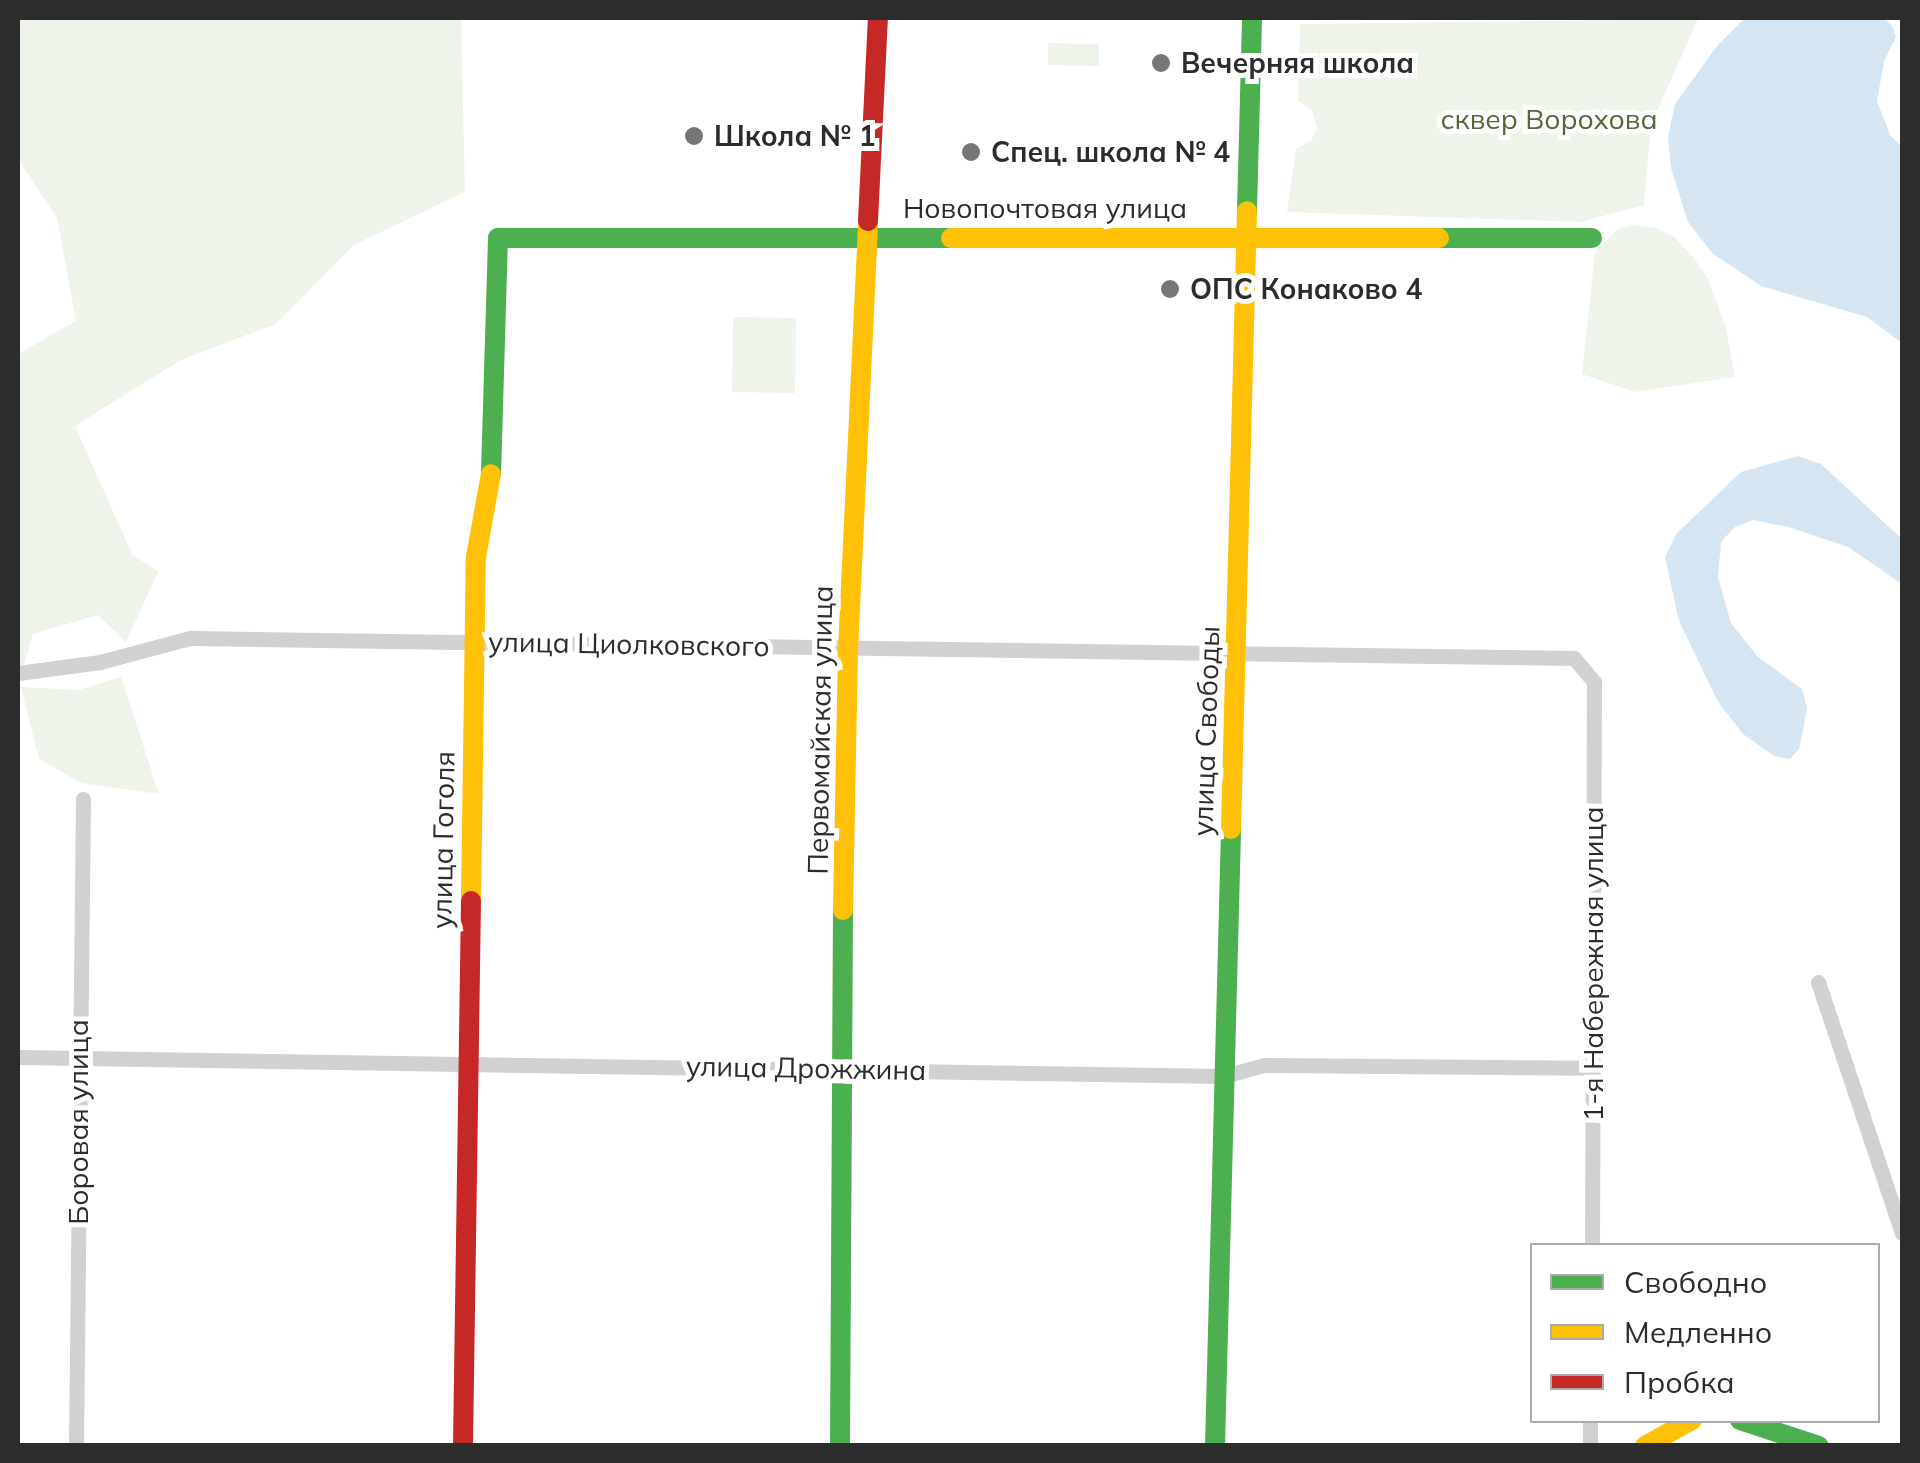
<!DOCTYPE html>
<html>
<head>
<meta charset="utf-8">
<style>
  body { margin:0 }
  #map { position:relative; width:1920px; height:1463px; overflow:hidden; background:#fff; font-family:Mulish,sans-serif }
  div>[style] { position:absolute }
  .green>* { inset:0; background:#eff4ea }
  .water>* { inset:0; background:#d5e6f2 }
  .street>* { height:15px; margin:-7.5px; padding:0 7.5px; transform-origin:7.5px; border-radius:7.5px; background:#d1d1d1 }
  .fast>* { height:20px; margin:-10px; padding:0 10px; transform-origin:10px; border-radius:10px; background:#4caf50 }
  .slow>* { height:20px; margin:-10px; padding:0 10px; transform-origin:10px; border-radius:10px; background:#ffc107 }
  .jam>* { height:20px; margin:-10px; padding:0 10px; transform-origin:10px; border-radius:10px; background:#c62828 }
  .dots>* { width:28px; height:28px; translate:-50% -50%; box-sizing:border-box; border:5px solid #fff; border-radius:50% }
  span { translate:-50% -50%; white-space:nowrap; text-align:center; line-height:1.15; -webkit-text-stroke:10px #fff; paint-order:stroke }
  .poi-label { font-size:28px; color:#2c2c2c; font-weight:700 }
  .left { translate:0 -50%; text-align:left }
  .park-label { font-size:28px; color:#4f6a38 }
  .street-label { font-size:28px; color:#2c2c2c }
  .frame { position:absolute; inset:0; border:20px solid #2c2c2c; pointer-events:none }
  .legend { position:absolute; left:1530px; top:1243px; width:350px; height:180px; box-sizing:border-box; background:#fff; border:2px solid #ababab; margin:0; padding:12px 18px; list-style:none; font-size:30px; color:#2c2c2c }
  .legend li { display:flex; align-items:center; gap:20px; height:50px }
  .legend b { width:50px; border:2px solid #ababab }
</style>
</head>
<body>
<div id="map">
  <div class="green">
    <div style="clip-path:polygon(18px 18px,461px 18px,465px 192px,354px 245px,276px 324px,181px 360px,75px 426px,132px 554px,158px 572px,126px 642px,98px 615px,33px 634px,23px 668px,18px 669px,18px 354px,76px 321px,57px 218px,18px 159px)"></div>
    <div style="clip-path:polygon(1698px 19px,1651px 125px,1644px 205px,1581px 222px,1287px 212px,1296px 149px,1311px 141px,1317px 128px,1312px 110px,1298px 101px,1300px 24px)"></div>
    <div style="clip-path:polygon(1048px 43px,1099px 44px,1099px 66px,1048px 65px)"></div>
    <div style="clip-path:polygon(1632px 225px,1657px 228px,1674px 237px,1694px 258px,1708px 279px,1726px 328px,1735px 377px,1635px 392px,1582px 374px,1595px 252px,1618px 229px)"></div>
    <div style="clip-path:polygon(733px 317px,796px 318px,795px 393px,732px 392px)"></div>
    <div style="clip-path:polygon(121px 677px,159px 794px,81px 783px,39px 759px,21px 687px,78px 690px)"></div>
  </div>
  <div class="water">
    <div style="clip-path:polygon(1745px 18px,1884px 18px,1892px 26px,1896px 37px,1884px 61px,1877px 101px,1890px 135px,1902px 147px,1902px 343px,1867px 317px,1761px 286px,1712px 253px,1688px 222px,1671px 168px,1668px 137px,1675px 104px,1717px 46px)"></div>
    <div style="clip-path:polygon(1798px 456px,1821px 464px,1902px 539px,1902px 584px,1848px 547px,1788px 527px,1753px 520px,1735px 527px,1721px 542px,1718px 577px,1731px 623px,1757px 656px,1802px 689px,1807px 708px,1804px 725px,1799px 749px,1790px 759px,1774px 756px,1743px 734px,1718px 702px,1679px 621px,1665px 557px,1676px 534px,1741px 472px)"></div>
  </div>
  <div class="street">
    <div style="left:18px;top:673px;width:83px;rotate:-7.6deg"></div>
    <div style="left:100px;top:662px;width:93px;rotate:-14.9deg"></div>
    <div style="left:190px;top:638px;width:1384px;rotate:0.83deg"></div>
    <div style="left:1574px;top:658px;width:31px;rotate:50deg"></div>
    <div style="left:1594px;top:682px;width:564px;rotate:90.2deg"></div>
    <div style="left:1818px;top:982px;width:265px;rotate:71.5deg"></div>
    <div style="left:18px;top:1057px;width:1206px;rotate:0.9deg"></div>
    <div style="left:1224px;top:1076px;width:41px;rotate:-15.4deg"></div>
    <div style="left:1264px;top:1065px;width:329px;rotate:0.5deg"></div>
    <div style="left:76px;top:1446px;width:647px;rotate:-89.38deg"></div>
    <div style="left:1590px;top:1446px;width:26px;rotate:-90deg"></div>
  </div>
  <div class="fast">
    <div style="left:1247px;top:211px;width:193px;rotate:-88.5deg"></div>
    <div style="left:1439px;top:238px;width:153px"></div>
    <div style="left:491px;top:474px;width:236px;rotate:-88.3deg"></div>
    <div style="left:498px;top:238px;width:453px"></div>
    <div style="left:1740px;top:1420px;width:83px;rotate:18.2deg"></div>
    <div style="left:840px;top:1446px;width:536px;rotate:-89.68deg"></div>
    <div style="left:1215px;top:1446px;width:617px;rotate:-88.51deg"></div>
  </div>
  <div class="slow">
    <div style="left:951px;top:238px;width:488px"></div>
    <div style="left:1231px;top:829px;width:618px;rotate:-88.52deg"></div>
    <div style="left:471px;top:901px;width:344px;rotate:-89.2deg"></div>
    <div style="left:476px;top:557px;width:84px;rotate:-79.8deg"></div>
    <div style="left:843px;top:910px;width:260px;rotate:-88.9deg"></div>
    <div style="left:848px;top:650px;width:429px;rotate:-87.3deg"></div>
    <div style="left:1645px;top:1446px;width:54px;rotate:-29deg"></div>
  </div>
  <div class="jam">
    <div style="left:868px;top:221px;width:203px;rotate:-87.2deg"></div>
    <div style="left:463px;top:1446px;width:545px;rotate:-89.16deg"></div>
  </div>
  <div class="dots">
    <div style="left:1161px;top:63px;background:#767676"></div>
    <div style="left:694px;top:136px;background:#767676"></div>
    <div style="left:971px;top:152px;background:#767676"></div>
    <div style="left:1170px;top:289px;background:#767676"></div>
  </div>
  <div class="poi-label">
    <span class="left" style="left:1181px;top:63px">Вечерняя школа</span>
    <span class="left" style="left:714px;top:136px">Школа № 1</span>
    <span class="left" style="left:991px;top:152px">Спец. школа № 4</span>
    <span class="left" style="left:1190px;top:289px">ОПС Конаково 4</span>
  </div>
  <div class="park-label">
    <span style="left:1549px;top:119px">сквер Ворохова</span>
  </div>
  <div class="street-label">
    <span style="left:1045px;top:208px">Новопочтовая улица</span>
    <span style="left:629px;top:644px;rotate:1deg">улица Циолковского</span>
    <span style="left:820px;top:730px;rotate:-89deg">Первомайская улица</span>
    <span style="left:1206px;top:731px;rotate:-88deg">улица Свободы</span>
    <span style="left:443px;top:840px;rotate:-89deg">улица Гоголя</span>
    <span style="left:1593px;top:964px;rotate:-90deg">1-я Набережная улица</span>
    <span style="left:806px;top:1068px;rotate:1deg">улица Дрожжина</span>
    <span style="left:78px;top:1122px;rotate:-90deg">Боровая улица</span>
  </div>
  <div class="frame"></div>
  <ul class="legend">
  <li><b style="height:12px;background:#4caf50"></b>Свободно</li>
  <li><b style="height:12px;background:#ffc107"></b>Медленно</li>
  <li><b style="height:12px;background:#c62828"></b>Пробка</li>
  </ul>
</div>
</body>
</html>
